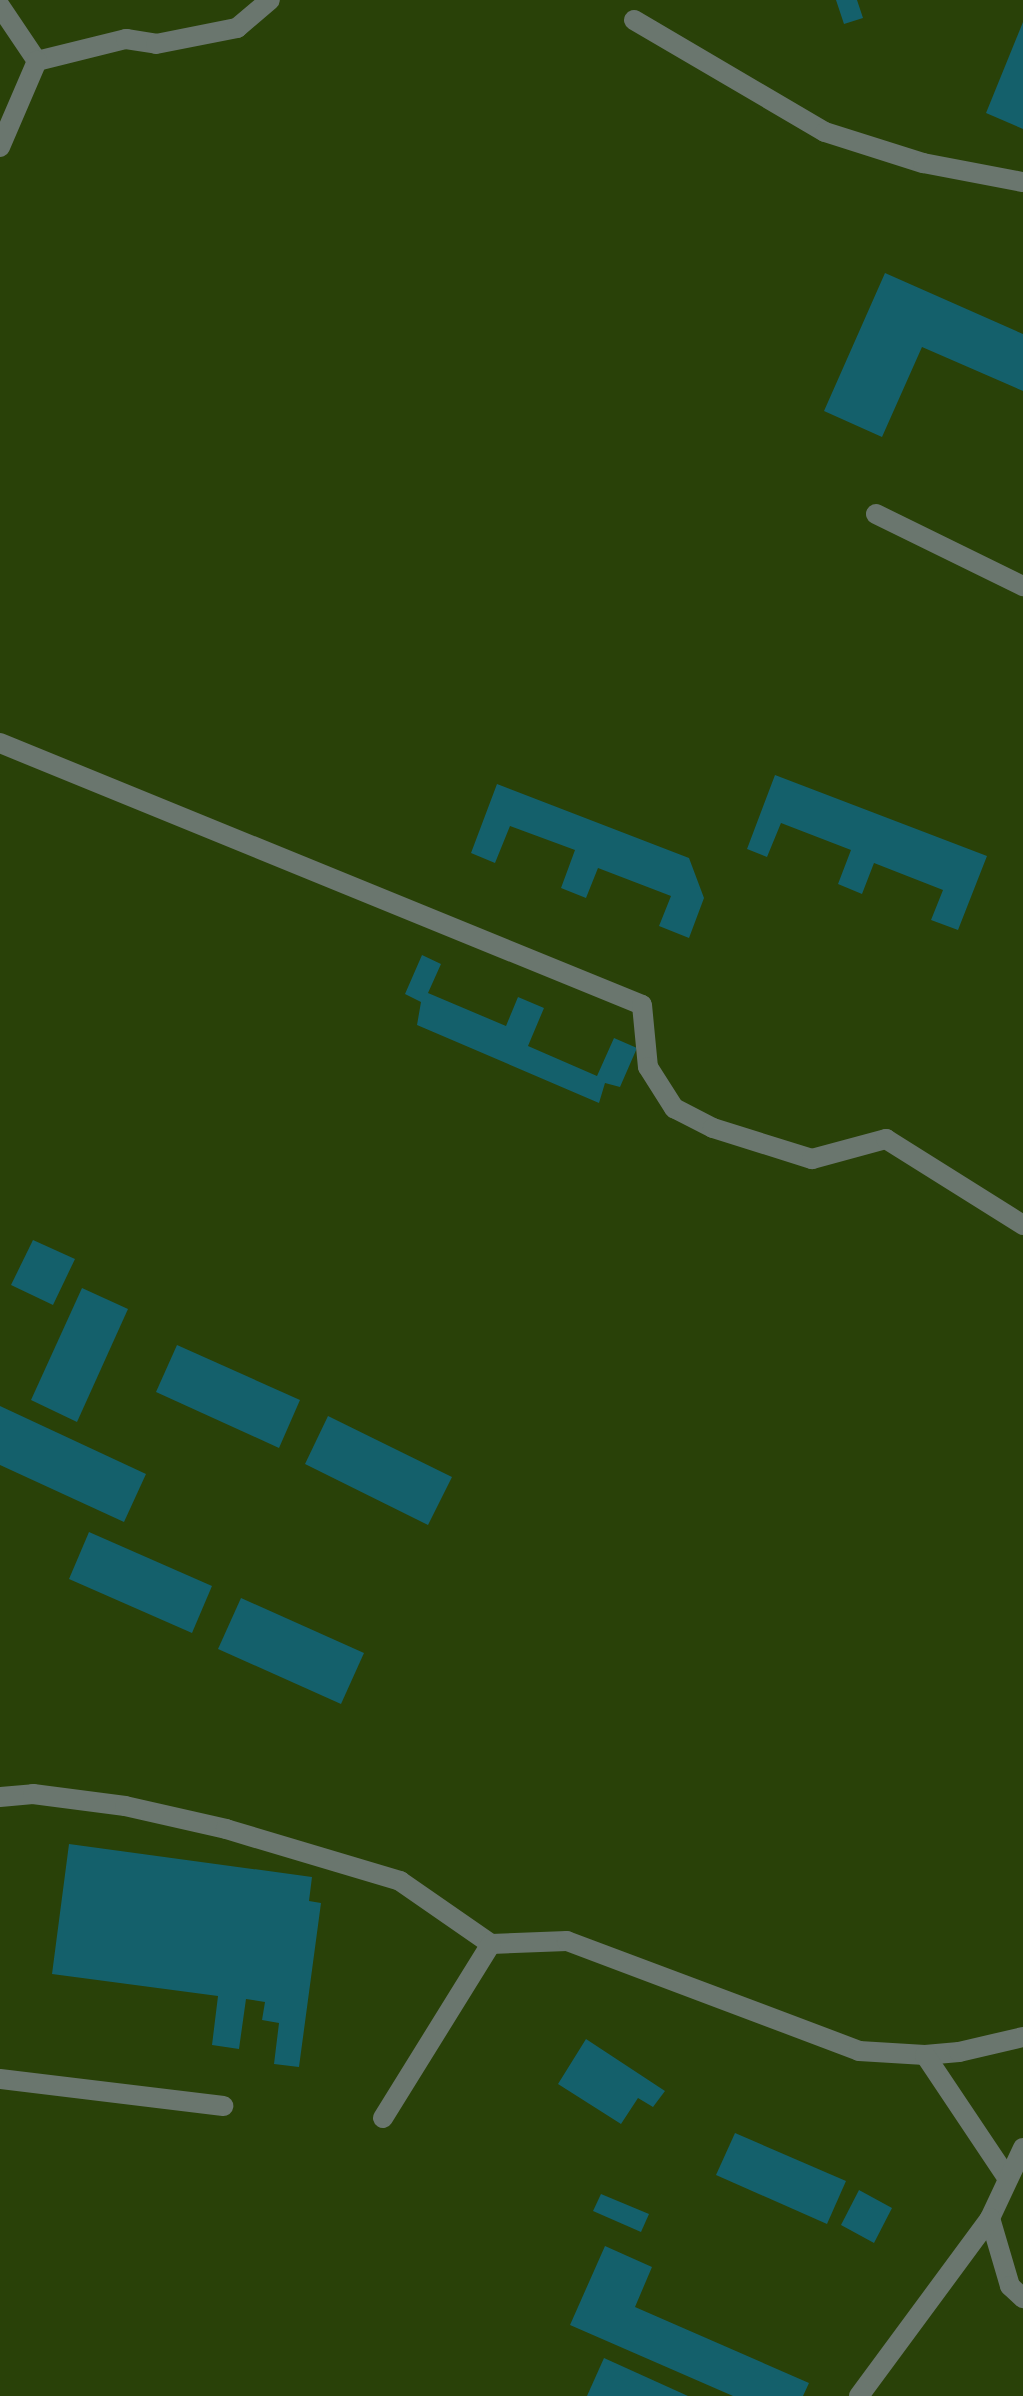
<!DOCTYPE html>
<html>
<head>
<meta charset="utf-8">
<style>
  body { margin:0 }
  #map { position:relative; width:1023px; height:2396px; overflow:hidden; background:#0d2e2a; font-family:Montserrat,sans-serif }
  div>[style] { position:absolute }
  .green>* { inset:0; background:#294108 }
  .building>* { inset:0; background:#14606b }
  .minor>* { height:20px; margin:-10px; padding:0 10px; transform-origin:10px; border-radius:10px; background:#6a766e }
  span { translate:-50% -50%; white-space:nowrap; text-align:center; line-height:1.15; -webkit-text-stroke:7px #061412; paint-order:stroke }
</style>
</head>
<body>
<div id="map">
  <div class="green">
    <div style="clip-path:polygon(0 0,1023px 0,1023px 2396px,0 2396px)"></div>
  </div>
  <div class="building">
    <div style="clip-path:polygon(836px 0,857px 0,863px 18px,844px 24px)"></div>
    <div style="clip-path:polygon(1023px 22px,1023px 129px,986px 113px)"></div>
    <div style="clip-path:polygon(885px 273px,1023px 334px,1023px 391px,922px 347px,882px 437px,824px 411px)"></div>
    <div style="clip-path:polygon(775px 775px,987px 856px,958px 930px,931px 920px,943px 890px,874px 863px,862px 894px,838px 884px,851px 850px,781px 823px,767px 857px,747px 849px)"></div>
    <div style="clip-path:polygon(497px 784px,689px 858px,704px 898px,689px 938px,659px 926px,671px 896px,598px 868px,586px 898px,561px 888px,575px 850px,510px 826px,495px 863px,471px 853px)"></div>
    <div style="clip-path:polygon(422px 955px,441px 964px,428px 993px,506px 1026px,518px 997px,544px 1008px,528px 1046px,597px 1076px,614px 1038px,637px 1048px,620px 1087px,605px 1083px,599px 1103px,417px 1025px,421px 1002px,405px 994px)"></div>
    <div style="clip-path:polygon(33px 1240px,75px 1259px,53px 1305px,11px 1285px)"></div>
    <div style="clip-path:polygon(82px 1288px,128px 1309px,77px 1422px,31px 1400px)"></div>
    <div style="clip-path:polygon(177px 1345px,300px 1400px,279px 1448px,156px 1392px)"></div>
    <div style="clip-path:polygon(0 1406px,146px 1474px,124px 1522px,0 1465px)"></div>
    <div style="clip-path:polygon(328px 1416px,452px 1477px,428px 1525px,305px 1464px)"></div>
    <div style="clip-path:polygon(89px 1532px,212px 1586px,192px 1633px,69px 1579px)"></div>
    <div style="clip-path:polygon(241px 1598px,364px 1653px,341px 1704px,218px 1649px)"></div>
    <div style="clip-path:polygon(69px 1844px,312px 1877px,309px 1901px,321px 1903px,299px 2067px,274px 2064px,279px 2023px,262px 2020px,265px 2002px,246px 1999px,239px 2049px,212px 2045px,218px 1996px,52px 1974px)"></div>
    <div style="clip-path:polygon(586px 2039px,665px 2091px,653px 2107px,638px 2098px,621px 2124px,558px 2084px)"></div>
    <div style="clip-path:polygon(735px 2133px,846px 2181px,827px 2224px,716px 2175px)"></div>
    <div style="clip-path:polygon(859px 2190px,892px 2208px,874px 2243px,841px 2225px)"></div>
    <div style="clip-path:polygon(601px 2194px,649px 2214px,641px 2232px,593px 2211px)"></div>
    <div style="clip-path:polygon(605px 2246px,652px 2267px,635px 2307px,809px 2383px,803px 2396px,733px 2396px,570px 2325px)"></div>
    <div style="clip-path:polygon(604px 2358px,688px 2396px,587px 2396px)"></div>
  </div>
  <div class="minor">
    <div style="left:0;top:6px;width:66px;rotate:56.1deg"></div>
    <div style="left:634px;top:20px;width:221px;rotate:30.4deg"></div>
    <div style="left:825px;top:132px;width:103px;rotate:17.6deg"></div>
    <div style="left:923px;top:163px;width:102px;rotate:10.8deg"></div>
    <div style="left:37px;top:61px;width:92px;rotate:-13.9deg"></div>
    <div style="left:126px;top:39px;width:30px;rotate:9deg"></div>
    <div style="left:156px;top:44px;width:83px;rotate:-11.2deg"></div>
    <div style="left:237px;top:28px;width:43px;rotate:-40.3deg"></div>
    <div style="left:0;top:147px;width:94px;rotate:-66.7deg"></div>
    <div style="left:876px;top:514px;width:164px;rotate:26.1deg"></div>
    <div style="left:0;top:743px;width:693px;rotate:22.2deg"></div>
    <div style="left:642px;top:1005px;width:62px;rotate:84.5deg"></div>
    <div style="left:648px;top:1067px;width:49px;rotate:57.6deg"></div>
    <div style="left:674px;top:1108px;width:44px;rotate:27.1deg"></div>
    <div style="left:713px;top:1128px;width:104px;rotate:17.4deg"></div>
    <div style="left:812px;top:1159px;width:77px;rotate:-15.1deg"></div>
    <div style="left:886px;top:1139px;width:162px;rotate:32.1deg"></div>
    <div style="left:0;top:1797px;width:33px;rotate:-5deg"></div>
    <div style="left:33px;top:1794px;width:93px;rotate:7.4deg"></div>
    <div style="left:125px;top:1806px;width:104px;rotate:12.8deg"></div>
    <div style="left:226px;top:1829px;width:182px;rotate:16.6deg"></div>
    <div style="left:400px;top:1881px;width:111px;rotate:34.7deg"></div>
    <div style="left:491px;top:1944px;width:76px;rotate:-2.3deg"></div>
    <div style="left:567px;top:1941px;width:312px;rotate:20.6deg"></div>
    <div style="left:859px;top:2051px;width:66px;rotate:3.5deg"></div>
    <div style="left:925px;top:2055px;width:34px;rotate:-5deg"></div>
    <div style="left:959px;top:2052px;width:66px;rotate:-13.2deg"></div>
    <div style="left:925px;top:2055px;width:149px;rotate:56.2deg"></div>
    <div style="left:0;top:2079px;width:225px;rotate:6.9deg"></div>
    <div style="left:383px;top:2118px;width:205px;rotate:-58.2deg"></div>
    <div style="left:1023px;top:2148px;width:77px;rotate:115.2deg"></div>
    <div style="left:990px;top:2218px;width:71px;rotate:73.6deg"></div>
    <div style="left:1010px;top:2286px;width:18px;rotate:43deg"></div>
    <div style="left:859px;top:2396px;width:221px;rotate:-53.6deg"></div>
  </div>
</div>
</body>
</html>
